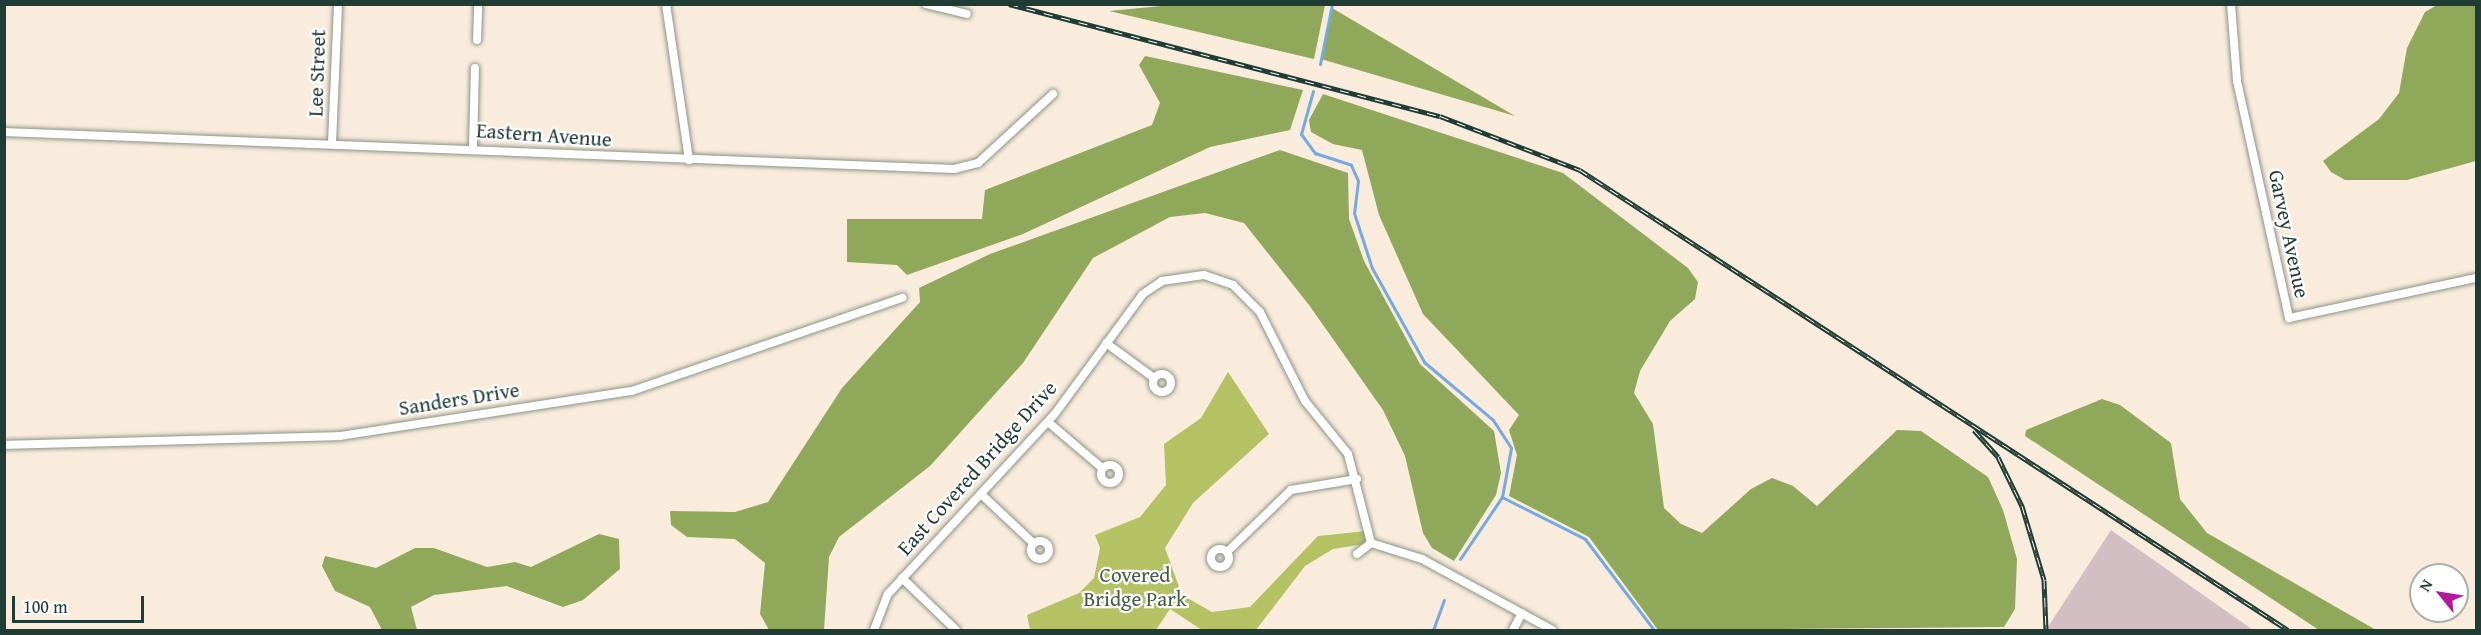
<!DOCTYPE html>
<html>
<head>
<meta charset="utf-8">
<style>
  body { margin:0 }
  #map { position:relative; width:2481px; height:635px; overflow:hidden; background:#f9ecdc; font-family:"Gentium Book Plus",serif }
  div>[style] { position:absolute }
  .industrial>* { inset:0; background:#d2bec3 }
  .green>* { inset:0; background:#b4c264 }
  .forest>* { inset:0; background:#8fa85a }
  .stream>* { height:3px; margin:-1.5px; padding:0 1.5px; transform-origin:1.5px; border-radius:1.5px; background:#74a9e1 }
  .roads { filter:drop-shadow(0 0 2px #8c9488) drop-shadow(0 0 2px #8c9488) }
  .street>* { height:8px; margin:-4px; padding:0 4px; transform-origin:4px; border-radius:4px; background:#fff }
  .street>.ring { margin:-4px; padding:0; box-sizing:content-box; background:none; border:8px solid #fff; border-radius:50% }
  .rail>* { height:5px; margin-top:-2.5px; transform-origin:0; background:repeating-linear-gradient(90deg,#fff 0 9px,#1f3d34 0 18px); box-sizing:border-box; border-block:2px solid #1f3d34 }
  span { translate:-50% -50%; white-space:nowrap; text-align:center; line-height:1.15; -webkit-text-stroke:4.5px #fff; paint-order:stroke }
  .street-label { font-size:21px; color:#1f3d34 }
  .park-label { font-size:21px; color:#445e40 }
  .frame { position:absolute; inset:0; border:6px solid #1f3d34; pointer-events:none }
  .north { position:absolute; left:2409px; top:563px; width:60px; height:60px; box-sizing:border-box; background:#fff; border:2px solid #a5b1ae; border-radius:50%; rotate:300deg; font-size:16px; font-weight:700; line-height:24px; text-align:center; color:#1f3d34 }
  .north::after { content:''; display:block; margin:auto; width:21px; height:27px; background:#b5179e; clip-path:polygon(50% 0,100% 100%,50% 72%,0 100%) }
  .scale { position:absolute; left:12px; top:596px; width:132px; height:27px; box-sizing:border-box; border:3px solid #1f3d34; border-top:0; padding-left:8px; font-size:18px; line-height:21px; white-space:nowrap; color:#1f3d34; -webkit-text-stroke:4px #fff; paint-order:stroke }
</style>
</head>
<body>
<div id="map">
  <div class="industrial">
    <div style="clip-path:polygon(2111px 530px,2253px 630px,2046px 630px)"></div>
  </div>
  <div class="green">
    <div style="clip-path:polygon(1228px 372px,1269px 434px,1193px 503px,1165px 548px,1182px 595px,1212px 612px,1250px 607px,1318px 536px,1366px 531px,1371px 543px,1333px 549px,1305px 566px,1256px 630px,1202px 630px,1170px 609px,1156px 630px,1030px 630px,1027px 615px,1079px 593px,1094px 578px,1100px 548px,1095px 535px,1140px 517px,1166px 485px,1164px 444px,1201px 418px)"></div>
  </div>
  <div class="forest">
    <div style="clip-path:polygon(1183px 4px,1325px 4px,1325px 5px,1314px 59px,1109px 11px)"></div>
    <div style="clip-path:polygon(2437px 5px,2476px 5px,2476px 161px,2407px 180px,2345px 180px,2331px 172px,2323px 161px,2379px 119px,2399px 93px,2407px 48px,2425px 12px)"></div>
    <div style="clip-path:polygon(1332px 8px,1515px 116px,1321px 59px)"></div>
    <div style="clip-path:polygon(1145px 56px,1303px 90px,1290px 130px,1210px 147px,1023px 234px,907px 275px,897px 265px,847px 262px,847px 219px,982px 219px,985px 190px,1152px 125px,1160px 103px,1139px 65px)"></div>
    <div style="clip-path:polygon(1323px 94px,1563px 173px,1688px 268px,1698px 282px,1695px 299px,1670px 321px,1640px 371px,1634px 393px,1653px 424px,1664px 508px,1681px 524px,1702px 533px,1751px 489px,1772px 478px,1793px 486px,1817px 506px,1897px 430px,1921px 431px,1988px 477px,2003px 510px,2017px 559px,2015px 609px,2004px 627px,1658px 630px,1589px 537px,1509px 496px,1517px 455px,1509px 430px,1519px 415px,1423px 314px,1379px 215px,1362px 150px,1333px 144px,1311px 132px,1309px 120px)"></div>
    <div style="clip-path:polygon(1280px 150px,1348px 173px,1349px 219px,1364px 261px,1420px 364px,1494px 431px,1501px 473px,1496px 495px,1454px 561px,1432px 548px,1423px 533px,1405px 456px,1383px 410px,1309px 305px,1244px 223px,1205px 213px,1170px 217px,1093px 258px,1023px 363px,930px 466px,839px 537px,829px 557px,824px 630px,769px 630px,760px 614px,765px 563px,735px 539px,687px 537px,671px 525px,670px 511px,735px 512px,768px 502px,842px 388px,920px 302px,919px 288px,990px 254px)"></div>
    <div style="clip-path:polygon(2102px 399px,2120px 405px,2171px 443px,2180px 499px,2207px 533px,2376px 630px,2319px 630px,2025px 436px,2026px 430px)"></div>
    <div style="clip-path:polygon(599px 534px,619px 539px,620px 569px,583px 600px,563px 607px,507px 586px,434px 595px,411px 607px,417px 630px,382px 630px,370px 607px,335px 591px,322px 566px,325px 556px,376px 568px,415px 548px,434px 548px,487px 567px,515px 562px,531px 567px)"></div>
  </div>
  <div class="stream">
    <div style="left:1320px;top:64px;width:61px;rotate:-78.7deg"></div>
    <div style="left:1313px;top:91px;width:45px;rotate:105.6deg"></div>
    <div style="left:1301px;top:134px;width:24px;rotate:54deg"></div>
    <div style="left:1315px;top:153px;width:38px;rotate:18deg"></div>
    <div style="left:1351px;top:165px;width:17px;rotate:66deg"></div>
    <div style="left:1358px;top:181px;width:32px;rotate:97deg"></div>
    <div style="left:1354px;top:213px;width:58px;rotate:71.9deg"></div>
    <div style="left:1372px;top:268px;width:107px;rotate:61deg"></div>
    <div style="left:1424px;top:362px;width:90px;rotate:40deg"></div>
    <div style="left:1493px;top:420px;width:33px;rotate:57deg"></div>
    <div style="left:1511px;top:448px;width:50px;rotate:100.4deg"></div>
    <div style="left:1502px;top:497px;width:93px;rotate:26.8deg"></div>
    <div style="left:1585px;top:539px;width:114px;rotate:52.8deg"></div>
    <div style="left:1460px;top:559px;width:75px;rotate:-55.9deg"></div>
    <div style="left:1433px;top:630px;width:32px;rotate:-70deg"></div>
  </div>
  <div class="roads">
    <div class="street">
      <div style="left:666px;top:4px;width:158px;rotate:81.6deg"></div>
      <div style="left:926px;top:4px;width:42px;rotate:13.7deg"></div>
      <div style="left:2231px;top:4px;width:77px;rotate:85.5deg"></div>
      <div style="left:2237px;top:81px;width:243px;rotate:77.6deg"></div>
      <div style="left:2289px;top:318px;width:191px;rotate:-12.1deg"></div>
      <div style="left:477px;top:40px;width:36px;rotate:-88deg"></div>
      <div style="left:4px;top:132px;width:951px;rotate:2.23deg"></div>
      <div style="left:954px;top:169px;width:25px;rotate:-14deg"></div>
      <div style="left:978px;top:163px;width:102px;rotate:-42.6deg"></div>
      <div style="left:332px;top:143px;width:139px;rotate:-87.5deg"></div>
      <div style="left:473px;top:148px;width:80px;rotate:-88.6deg"></div>
      <div style="left:1106px;top:343px;width:59px;rotate:36.1deg"></div>
      <div class="ring" style="left:1153px;top:374px;width:10px;height:10px"></div>
      <div style="left:1048px;top:422px;width:71px;rotate:40.4deg"></div>
      <div style="left:4px;top:445px;width:336px;rotate:-1.5deg"></div>
      <div style="left:340px;top:436px;width:295px;rotate:-8.8deg"></div>
      <div style="left:632px;top:391px;width:286px;rotate:-19deg"></div>
      <div class="ring" style="left:1101px;top:465px;width:10px;height:10px"></div>
      <div style="left:981px;top:494px;width:71px;rotate:43.3deg"></div>
      <div class="ring" style="left:1031px;top:541px;width:10px;height:10px"></div>
      <div class="ring" style="left:1211px;top:549px;width:10px;height:10px"></div>
      <div style="left:1227px;top:552px;width:89px;rotate:-44.1deg"></div>
      <div style="left:1291px;top:490px;width:67px;rotate:-9.5deg"></div>
      <div style="left:1357px;top:554px;width:18px;rotate:-38deg"></div>
      <div style="left:902px;top:578px;width:75px;rotate:43.9deg"></div>
      <div style="left:874px;top:630px;width:39px;rotate:-69deg"></div>
      <div style="left:888px;top:594px;width:244px;rotate:-47.2deg"></div>
      <div style="left:1054px;top:415px;width:150px;rotate:-53.7deg"></div>
      <div style="left:1143px;top:294px;width:23px;rotate:-34deg"></div>
      <div style="left:1162px;top:281px;width:42px;rotate:-8.1deg"></div>
      <div style="left:1204px;top:275px;width:31px;rotate:19deg"></div>
      <div style="left:1233px;top:285px;width:38px;rotate:45deg"></div>
      <div style="left:1260px;top:312px;width:100px;rotate:63.2deg"></div>
      <div style="left:1305px;top:401px;width:68px;rotate:50.9deg"></div>
      <div style="left:1348px;top:454px;width:92px;rotate:75.5deg"></div>
      <div style="left:1371px;top:543px;width:53px;rotate:17.4deg"></div>
      <div style="left:1422px;top:559px;width:148px;rotate:28.6deg"></div>
      <div style="left:1513px;top:630px;width:19px;rotate:-62deg"></div>
    </div>
  </div>
  <div class="rail">
    <div style="left:1009px;top:4px;width:445px;rotate:14.6deg"></div>
    <div style="left:1440px;top:116px;width:150px;rotate:21.1deg"></div>
    <div style="left:1580px;top:170px;width:844px;rotate:33.01deg"></div>
    <div style="left:1974px;top:430px;width:36px;rotate:48deg"></div>
    <div style="left:1998px;top:457px;width:55px;rotate:63.9deg"></div>
    <div style="left:2022px;top:506px;width:77px;rotate:73.4deg"></div>
    <div style="left:2044px;top:580px;width:50px;rotate:87.7deg"></div>
  </div>
  <div class="street-label">
    <span style="left:317px;top:73px;rotate:-88deg">Lee Street</span>
    <span style="left:544px;top:135px;rotate:4deg">Eastern Avenue</span>
    <span style="left:2289px;top:234px;rotate:78deg">Garvey Avenue</span>
    <span style="left:459px;top:399px;rotate:-9deg">Sanders Drive</span>
    <span style="left:977px;top:468px;rotate:-48deg">East Covered Bridge Drive</span>
  </div>
  <div class="park-label">
    <span style="left:1135px;top:587px">Covered<br>Bridge Park</span>
  </div>
  <div class="frame"></div>
  <div class="north">N</div>
  <div class="scale">100 m</div>
</div>
</body>
</html>
